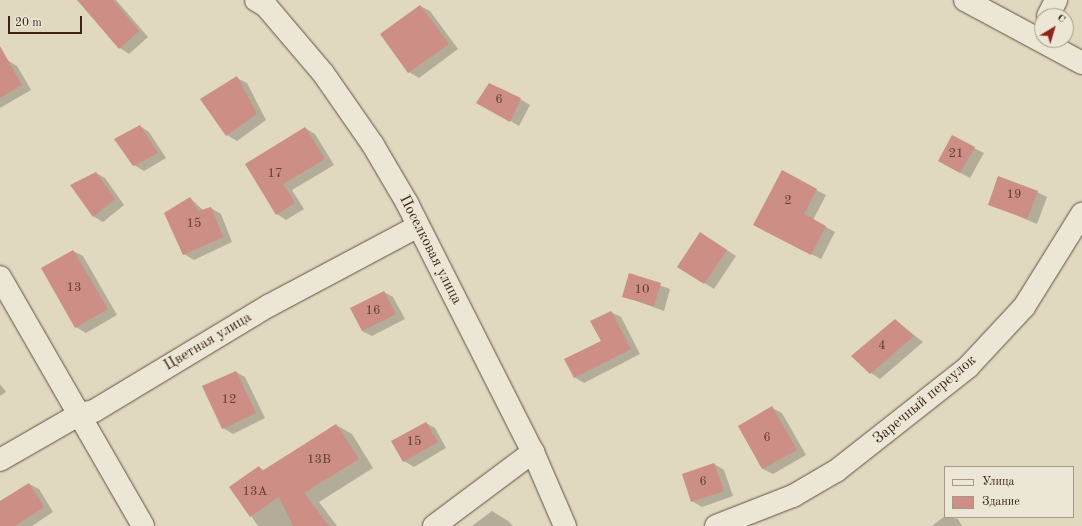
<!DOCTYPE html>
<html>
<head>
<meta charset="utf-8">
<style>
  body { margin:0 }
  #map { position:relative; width:1082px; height:526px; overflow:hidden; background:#e0d8bf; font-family:"Old Standard TT",serif }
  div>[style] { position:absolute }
  .shadow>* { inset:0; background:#0003 }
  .building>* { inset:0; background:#cd8e85 }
  .roads { filter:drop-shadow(0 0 1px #645042) drop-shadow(0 0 1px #645042) }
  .minor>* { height:22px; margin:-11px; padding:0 11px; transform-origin:11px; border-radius:11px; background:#ebe6d5 }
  span { translate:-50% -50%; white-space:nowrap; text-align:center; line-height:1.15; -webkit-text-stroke:3px #ebe6d5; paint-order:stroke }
  .number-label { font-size:13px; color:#603e33 }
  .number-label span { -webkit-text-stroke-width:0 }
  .street-label { font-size:15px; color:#3b2318 }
  .legend { position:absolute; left:944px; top:466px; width:130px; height:52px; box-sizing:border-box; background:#ebe6d5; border:1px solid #a59889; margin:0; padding:5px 7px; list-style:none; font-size:12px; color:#3b2318 }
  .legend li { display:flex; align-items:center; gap:8px; height:20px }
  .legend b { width:20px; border:1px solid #a59889 }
  .north { position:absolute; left:1034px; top:8px; width:40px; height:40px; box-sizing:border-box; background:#ebe6d5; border:1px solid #a59889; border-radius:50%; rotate:38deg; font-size:11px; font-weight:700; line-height:16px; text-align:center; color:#3b2318 }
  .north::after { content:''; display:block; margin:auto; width:14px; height:18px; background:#8f2418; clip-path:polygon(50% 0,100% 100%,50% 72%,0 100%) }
  .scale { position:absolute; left:8px; top:16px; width:74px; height:18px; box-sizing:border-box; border:2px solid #3b2318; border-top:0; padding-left:5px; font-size:12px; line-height:14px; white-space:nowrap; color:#3b2318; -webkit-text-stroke:3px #ebe6d5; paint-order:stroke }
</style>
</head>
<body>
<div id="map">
  <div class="shadow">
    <div style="clip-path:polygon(78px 0,116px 0,148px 37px,129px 54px,120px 48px)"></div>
    <div style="clip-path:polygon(420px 6px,430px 11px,458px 49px,419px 78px,409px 72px,381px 34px)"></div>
    <div style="clip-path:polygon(7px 60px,17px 66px,31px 90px,0 108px,0 65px)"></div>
    <div style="clip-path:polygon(237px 78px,247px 83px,266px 120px,237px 141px,227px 135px,202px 99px)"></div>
    <div style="clip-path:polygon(520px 99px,530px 105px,519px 126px,478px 102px)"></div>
    <div style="clip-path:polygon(140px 126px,149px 132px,166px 158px,144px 171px,134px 165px)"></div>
    <div style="clip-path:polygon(305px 128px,315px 134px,334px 165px,292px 190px,304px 209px,286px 220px,277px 214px,246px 164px)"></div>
    <div style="clip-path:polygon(974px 148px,984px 153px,970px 178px,939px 161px)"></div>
    <div style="clip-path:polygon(96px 173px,105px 178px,124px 205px,103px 222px,93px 216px)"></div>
    <div style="clip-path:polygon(816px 190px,826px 195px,813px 220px,835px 232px,821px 259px,764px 230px)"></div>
    <div style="clip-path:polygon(1037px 192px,1047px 197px,1037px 224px,989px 204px)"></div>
    <div style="clip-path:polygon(190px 198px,204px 211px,211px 208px,221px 214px,232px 242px,194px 260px,184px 254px)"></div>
    <div style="clip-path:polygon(710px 239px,736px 256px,714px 289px,679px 267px)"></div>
    <div style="clip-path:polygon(73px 251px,83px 256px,117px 315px,86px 333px,76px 327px,43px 268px)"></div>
    <div style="clip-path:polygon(630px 275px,670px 289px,664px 311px,623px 296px)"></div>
    <div style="clip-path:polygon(384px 292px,393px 297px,405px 319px,372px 336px,362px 331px)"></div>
    <div style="clip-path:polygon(611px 312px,621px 317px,640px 354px,584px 383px,574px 377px,602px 342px)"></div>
    <div style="clip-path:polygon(895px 320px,923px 342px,880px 379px,871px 373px)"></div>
    <div style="clip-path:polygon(236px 372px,245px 377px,265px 418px,233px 434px,223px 428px)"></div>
    <div style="clip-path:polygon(0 384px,6px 392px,0 396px)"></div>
    <div style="clip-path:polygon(772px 408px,782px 413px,806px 455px,773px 474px,763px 469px,739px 427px)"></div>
    <div style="clip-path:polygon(426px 423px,435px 428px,446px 448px,414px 467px,404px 461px)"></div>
    <div style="clip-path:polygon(336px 425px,352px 434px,373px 468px,319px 502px,337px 526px,258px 526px,231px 487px,259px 467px,265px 471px)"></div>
    <div style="clip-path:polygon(714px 464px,724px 470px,733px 496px,702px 507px,692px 501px)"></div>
    <div style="clip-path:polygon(29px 484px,39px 489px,53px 512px,32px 526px,0 526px,0 502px)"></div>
    <div style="clip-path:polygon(492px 511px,508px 521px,513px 526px,472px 526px)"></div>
    <div style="clip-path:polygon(945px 516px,958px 519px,962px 526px,932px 526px)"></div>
  </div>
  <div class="building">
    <div style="clip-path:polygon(77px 0,113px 0,139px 31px,119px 49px)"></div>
    <div style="clip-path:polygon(420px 5px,449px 44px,408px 73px,380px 34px)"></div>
    <div style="clip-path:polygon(0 46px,22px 85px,0 98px)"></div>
    <div style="clip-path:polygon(237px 76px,257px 114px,226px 136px,200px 99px)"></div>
    <div style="clip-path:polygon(489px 83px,521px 98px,510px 122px,476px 103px)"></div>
    <div style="clip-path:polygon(140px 125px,158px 153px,133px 166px,114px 139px)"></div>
    <div style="clip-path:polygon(305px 127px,325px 159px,283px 184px,295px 203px,276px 215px,245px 164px)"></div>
    <div style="clip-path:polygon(952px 135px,975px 147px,960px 173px,938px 161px)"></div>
    <div style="clip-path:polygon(782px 170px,817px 189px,804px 214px,826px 226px,811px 255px,753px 225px)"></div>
    <div style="clip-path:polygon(96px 172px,115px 199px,93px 217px,70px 185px)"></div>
    <div style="clip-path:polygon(998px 176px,1038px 191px,1027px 219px,988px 205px)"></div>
    <div style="clip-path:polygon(190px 197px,198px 211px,211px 207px,223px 237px,183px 255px,164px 213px)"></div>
    <div style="clip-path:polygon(700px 232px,727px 250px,704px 284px,677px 267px)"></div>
    <div style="clip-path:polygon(73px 250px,108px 309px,75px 328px,41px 268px)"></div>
    <div style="clip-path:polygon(629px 273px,661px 283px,654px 306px,622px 297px)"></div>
    <div style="clip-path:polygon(384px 291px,396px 314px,362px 331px,350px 308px)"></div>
    <div style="clip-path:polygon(611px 311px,631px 349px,574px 378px,564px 359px,601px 341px,590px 321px)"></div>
    <div style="clip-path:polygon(895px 319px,914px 336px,870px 374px,851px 356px)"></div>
    <div style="clip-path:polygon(236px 371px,256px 413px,222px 429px,202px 386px)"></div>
    <div style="clip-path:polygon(772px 406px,797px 450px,762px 469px,738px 426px)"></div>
    <div style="clip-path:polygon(426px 422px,438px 442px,403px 462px,391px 441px)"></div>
    <div style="clip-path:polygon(336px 424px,359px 459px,304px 493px,329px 526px,293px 526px,279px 497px,250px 517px,229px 487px,259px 466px,262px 471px)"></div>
    <div style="clip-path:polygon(714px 463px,724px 491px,691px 502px,682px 474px)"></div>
    <div style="clip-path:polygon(29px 483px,44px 507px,15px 526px,0 526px,0 501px)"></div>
  </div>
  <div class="roads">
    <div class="minor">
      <div style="left:256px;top:0;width:12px;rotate:31deg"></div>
      <div style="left:266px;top:6px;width:88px;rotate:49.6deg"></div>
      <div style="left:323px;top:73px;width:88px;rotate:55.2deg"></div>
      <div style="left:373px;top:145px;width:67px;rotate:59.6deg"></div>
      <div style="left:407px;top:203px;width:279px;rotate:63.2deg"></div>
      <div style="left:533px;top:452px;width:81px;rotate:66.6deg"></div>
      <div style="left:965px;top:0;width:133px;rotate:28.3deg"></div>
      <div style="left:1048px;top:16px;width:18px;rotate:-63deg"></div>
      <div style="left:0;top:277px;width:287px;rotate:60.1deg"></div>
      <div style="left:0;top:460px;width:92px;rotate:-29.9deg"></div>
      <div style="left:80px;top:414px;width:14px;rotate:-12deg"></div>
      <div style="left:94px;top:411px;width:205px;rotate:-31.1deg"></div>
      <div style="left:270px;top:305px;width:166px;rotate:-28deg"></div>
      <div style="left:434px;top:526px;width:124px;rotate:-36.8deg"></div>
      <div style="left:716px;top:526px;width:83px;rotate:-21.3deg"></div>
      <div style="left:793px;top:496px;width:50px;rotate:-30.2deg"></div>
      <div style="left:836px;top:471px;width:168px;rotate:-38.2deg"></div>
      <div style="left:968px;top:367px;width:82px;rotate:-47deg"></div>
      <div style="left:1024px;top:307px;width:110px;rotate:-58.1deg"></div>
    </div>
  </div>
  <div class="number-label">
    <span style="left:499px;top:100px">6</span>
    <span style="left:956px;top:154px">21</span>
    <span style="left:275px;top:174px">17</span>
    <span style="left:1014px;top:195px">19</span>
    <span style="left:788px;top:201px">2</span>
    <span style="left:194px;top:224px">15</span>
    <span style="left:74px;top:288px">13</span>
    <span style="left:642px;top:290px">10</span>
    <span style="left:373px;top:311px">16</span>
    <span style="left:882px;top:346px">4</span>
    <span style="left:229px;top:400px">12</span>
    <span style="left:767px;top:438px">6</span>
    <span style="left:414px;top:442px">15</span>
    <span style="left:319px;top:460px">13В</span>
    <span style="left:703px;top:482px">6</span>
    <span style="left:255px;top:492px">13А</span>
  </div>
  <div class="street-label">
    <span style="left:430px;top:250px;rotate:63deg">Поселковая улица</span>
    <span style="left:208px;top:342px;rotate:-31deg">Цветная улица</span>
    <span style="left:925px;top:400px;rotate:-40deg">Заречный переулок</span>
  </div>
  <ul class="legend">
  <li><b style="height:5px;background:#ebe6d5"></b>Улица</li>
  <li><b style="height:11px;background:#cd8e85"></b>Здание</li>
  </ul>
  <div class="north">С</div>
  <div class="scale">20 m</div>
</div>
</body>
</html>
